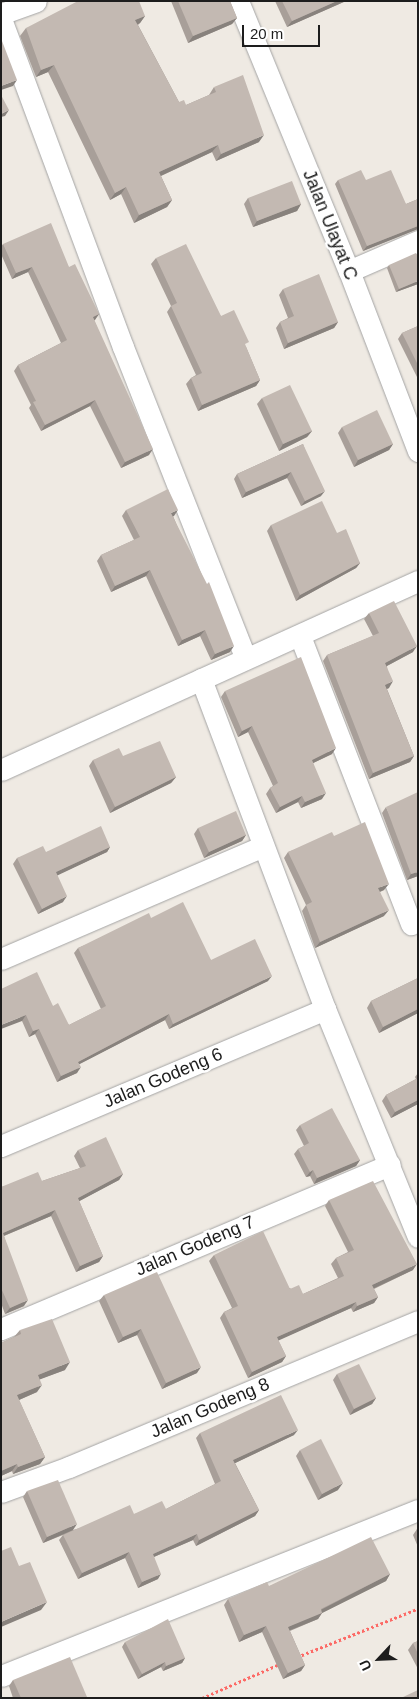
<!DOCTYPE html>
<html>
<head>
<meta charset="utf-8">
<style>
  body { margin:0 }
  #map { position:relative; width:419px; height:1699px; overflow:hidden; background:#efeae3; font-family:Helvetica,sans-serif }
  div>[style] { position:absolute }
  .path>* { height:3px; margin-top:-1.5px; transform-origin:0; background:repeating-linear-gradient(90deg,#fc6a66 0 2.5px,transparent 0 5px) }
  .roads { filter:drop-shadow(0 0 1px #a4a4a4) drop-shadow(0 0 1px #a4a4a4) }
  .street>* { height:21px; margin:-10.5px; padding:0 10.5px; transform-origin:10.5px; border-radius:10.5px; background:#fff }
  .wall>* { inset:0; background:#a89f99 }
  .shaded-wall>* { inset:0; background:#88827d }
  .building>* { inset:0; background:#c3b9b2 }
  span { translate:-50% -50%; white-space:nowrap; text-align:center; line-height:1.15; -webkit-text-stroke:5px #fff; paint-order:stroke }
  .street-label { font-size:18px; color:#1d1d1d }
  .frame { position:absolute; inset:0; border:2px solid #1d1d1d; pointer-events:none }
  .north { position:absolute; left:354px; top:1634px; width:50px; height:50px; -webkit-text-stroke:4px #fff; paint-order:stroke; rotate:245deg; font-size:14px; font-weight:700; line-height:20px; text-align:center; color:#1d1d1d }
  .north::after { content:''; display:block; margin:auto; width:18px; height:22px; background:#1d1d1d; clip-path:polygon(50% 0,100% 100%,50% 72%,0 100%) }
  .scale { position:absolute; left:242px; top:25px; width:78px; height:22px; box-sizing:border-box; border:2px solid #1d1d1d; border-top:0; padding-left:6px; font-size:15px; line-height:18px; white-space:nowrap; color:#1d1d1d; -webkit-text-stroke:4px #fff; paint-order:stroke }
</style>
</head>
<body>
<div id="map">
  <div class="path">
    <div style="left:297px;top:1657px;width:129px;rotate:-21.8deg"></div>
    <div style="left:202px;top:1698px;width:85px;rotate:-23.6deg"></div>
  </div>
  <div class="roads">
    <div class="street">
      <div style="left:238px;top:1px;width:292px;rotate:67.7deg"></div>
      <div style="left:349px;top:271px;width:193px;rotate:69deg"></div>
      <div style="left:1px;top:14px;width:37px;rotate:-20deg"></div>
      <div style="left:1px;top:19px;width:350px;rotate:69.6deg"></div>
      <div style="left:123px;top:347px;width:332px;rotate:68.5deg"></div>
      <div style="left:349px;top:271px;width:75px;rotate:-23.5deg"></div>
      <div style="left:300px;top:636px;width:309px;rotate:68.9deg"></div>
      <div style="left:201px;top:679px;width:353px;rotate:69.4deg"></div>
      <div style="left:325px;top:1009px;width:246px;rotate:67.8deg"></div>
      <div style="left:1px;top:770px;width:458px;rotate:-24.4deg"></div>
      <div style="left:1px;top:959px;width:285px;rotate:-23.3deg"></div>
      <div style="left:1px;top:1146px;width:352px;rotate:-22.9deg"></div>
      <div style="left:1px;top:1329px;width:422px;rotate:-22.9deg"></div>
      <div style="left:1px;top:1492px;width:72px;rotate:-20.2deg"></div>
      <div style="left:69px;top:1467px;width:378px;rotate:-22.7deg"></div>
      <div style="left:1px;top:1676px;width:449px;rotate:-21.7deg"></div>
    </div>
  </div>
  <div class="wall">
    <div style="clip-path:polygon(171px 1px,230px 1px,237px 18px,232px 24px,188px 43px)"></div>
    <div style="clip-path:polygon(275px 1px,346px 1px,287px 27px)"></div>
    <div style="clip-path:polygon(145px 16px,140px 23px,138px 25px,179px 102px,186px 105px,209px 95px,214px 87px,259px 142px,216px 161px,212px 152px,161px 176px,172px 200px,167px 207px,134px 223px,121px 194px,110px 200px,48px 72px,36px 77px,20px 36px,26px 28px)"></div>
    <div style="clip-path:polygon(338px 180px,366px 180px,406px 204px,418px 199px,418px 229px,363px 251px,335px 184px)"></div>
    <div style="clip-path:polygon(248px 198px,301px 204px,297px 211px,253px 227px,244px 204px)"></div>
    <div style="clip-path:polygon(3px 244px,69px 267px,99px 314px,94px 320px,149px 455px,121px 468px,90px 406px,41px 431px,29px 408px,31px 405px,14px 371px,18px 365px,61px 343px,28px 272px,12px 279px,1px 254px,1px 247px)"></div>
    <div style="clip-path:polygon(156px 258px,221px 316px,246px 347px,260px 380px,256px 386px,198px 411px,186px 384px,191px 378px,196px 375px,167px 312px,171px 306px,151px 264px)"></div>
    <div style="clip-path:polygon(389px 265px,418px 284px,396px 292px,387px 268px)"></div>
    <div style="clip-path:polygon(283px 289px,338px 322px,334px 328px,284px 349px,276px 328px,280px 322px,288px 318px,279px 295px)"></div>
    <div style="clip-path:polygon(418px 326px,418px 379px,398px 339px,402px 333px)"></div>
    <div style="clip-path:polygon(262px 398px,312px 431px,307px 437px,279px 451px,257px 404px)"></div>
    <div style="clip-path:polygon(342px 427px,393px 444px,389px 450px,354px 467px,338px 433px)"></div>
    <div style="clip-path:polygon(303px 444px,321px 496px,301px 506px,287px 478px,242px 498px,234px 479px,237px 474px)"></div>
    <div style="clip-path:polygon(126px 510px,174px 516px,173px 516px,230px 652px,211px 660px,200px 636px,178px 646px,146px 576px,111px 592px,97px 561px,101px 555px,134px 540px,122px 516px)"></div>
    <div style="clip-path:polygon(271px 525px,337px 533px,360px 563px,356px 568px,296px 601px,267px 531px)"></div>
    <div style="clip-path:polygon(369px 613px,413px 652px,387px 666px,389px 688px,387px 689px,414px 756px,410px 762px,369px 779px,323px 661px,327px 655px,373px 636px,364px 619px)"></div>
    <div style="clip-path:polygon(225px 691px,332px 754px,313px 763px,322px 799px,301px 808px,298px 802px,276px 813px,266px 794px,270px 788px,273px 786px,248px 732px,238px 737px,221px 697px)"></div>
    <div style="clip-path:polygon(123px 756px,176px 777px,171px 783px,110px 813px,89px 766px,93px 760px)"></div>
    <div style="clip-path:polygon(386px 807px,418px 876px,407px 880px,382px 813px)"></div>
    <div style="clip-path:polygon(198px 828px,246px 835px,242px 841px,204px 858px,194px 834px)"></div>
    <div style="clip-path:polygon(334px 836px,384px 890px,380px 892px,384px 916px,315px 948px,302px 911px,306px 905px,284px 858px,288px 852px)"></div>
    <div style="clip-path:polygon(110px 847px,107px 852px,57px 875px,63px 902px,38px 914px,13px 864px,17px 858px,46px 852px)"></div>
    <div style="clip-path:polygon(151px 918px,211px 960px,268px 981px,169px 1029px,165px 1020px,79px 1064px,77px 1073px,57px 1082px,35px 1034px,29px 1037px,22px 1021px,1px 989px,53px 1006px,69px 1025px,101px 1009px,74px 953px,78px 948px)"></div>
    <div style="clip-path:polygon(418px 978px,418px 1013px,379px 1033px,367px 1008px,371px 1001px)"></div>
    <div style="clip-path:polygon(418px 1073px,418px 1104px,391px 1118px,382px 1101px,386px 1095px,416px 1079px,415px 1077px)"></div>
    <div style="clip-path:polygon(300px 1125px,360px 1160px,356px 1166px,314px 1184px,310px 1176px,306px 1177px,294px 1154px,298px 1149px,304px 1146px,296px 1130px)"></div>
    <div style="clip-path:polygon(78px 1150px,123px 1174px,119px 1180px,79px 1201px,103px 1256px,99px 1262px,76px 1272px,51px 1216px,4px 1236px,24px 1306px,5px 1314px,1px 1303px,1px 1187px,42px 1181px,80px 1168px,74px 1156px)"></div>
    <div style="clip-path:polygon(329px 1200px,413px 1270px,374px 1289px,378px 1297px,374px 1303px,353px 1312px,351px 1308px,278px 1340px,286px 1356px,282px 1362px,248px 1378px,220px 1318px,224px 1312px,232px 1308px,209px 1261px,214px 1255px,303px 1294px,338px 1278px,331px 1264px,336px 1258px,348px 1252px,325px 1206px)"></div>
    <div style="clip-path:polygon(104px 1295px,197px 1373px,162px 1389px,137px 1335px,118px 1343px,99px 1301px)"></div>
    <div style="clip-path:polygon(20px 1330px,65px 1370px,40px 1379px,37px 1392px,19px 1400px,45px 1457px,40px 1464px,13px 1474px,12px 1471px,1px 1476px,1px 1343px,14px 1337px)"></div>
    <div style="clip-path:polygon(337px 1374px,376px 1398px,372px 1404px,350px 1415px,333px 1380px)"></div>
    <div style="clip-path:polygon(200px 1433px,294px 1435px,235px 1463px,259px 1510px,255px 1516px,196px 1546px,193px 1540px,154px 1557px,158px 1579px,138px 1588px,125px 1558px,78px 1579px,59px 1540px,63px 1535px,43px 1543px,23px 1497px,27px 1491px,73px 1530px,134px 1514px,166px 1509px,215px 1484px,196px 1438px)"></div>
    <div style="clip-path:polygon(300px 1450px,338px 1490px,318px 1500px,296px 1456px)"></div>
    <div style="clip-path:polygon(417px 1529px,418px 1529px,418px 1547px,413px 1535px)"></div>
    <div style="clip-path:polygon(390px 1574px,386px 1581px,322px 1613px,318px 1619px,290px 1631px,305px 1665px,301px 1671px,283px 1679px,262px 1632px,239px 1642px,224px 1605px,228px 1599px,269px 1586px)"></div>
    <div style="clip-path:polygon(418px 1641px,418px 1669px,408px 1650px,413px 1643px)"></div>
    <div style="clip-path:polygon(125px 1642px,185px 1658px,182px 1663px,163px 1671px,161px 1667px,138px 1679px,122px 1647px)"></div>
    <div style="clip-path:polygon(13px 1680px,87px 1697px,87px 1698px,13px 1698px,9px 1686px)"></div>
  </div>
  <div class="shaded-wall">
    <div style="clip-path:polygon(337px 1px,346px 1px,287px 27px,292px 21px)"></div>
    <div style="clip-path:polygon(145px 16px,140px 23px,130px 28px,135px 20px)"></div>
    <div style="clip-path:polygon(237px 18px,232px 24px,188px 43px,193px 36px)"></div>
    <div style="clip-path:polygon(54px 65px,48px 72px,36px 77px,41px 70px)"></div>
    <div style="clip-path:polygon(17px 80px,13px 86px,1px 90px,1px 86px)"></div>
    <div style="clip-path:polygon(9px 110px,5px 116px,1px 117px,1px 114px)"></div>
    <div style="clip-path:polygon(264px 135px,259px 142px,216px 161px,221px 154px)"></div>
    <div style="clip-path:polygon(218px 145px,212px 152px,154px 179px,159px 172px)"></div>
    <div style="clip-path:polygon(126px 187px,121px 194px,110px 200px,115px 193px)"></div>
    <div style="clip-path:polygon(172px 200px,167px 207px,134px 223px,139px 215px)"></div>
    <div style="clip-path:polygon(301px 204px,297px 211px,253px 227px,257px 221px)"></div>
    <div style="clip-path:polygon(418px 226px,418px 229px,363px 251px,367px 246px)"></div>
    <div style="clip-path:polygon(32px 267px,28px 272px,12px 279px,16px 273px)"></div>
    <div style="clip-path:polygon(418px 281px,418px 284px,396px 292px,399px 289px)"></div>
    <div style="clip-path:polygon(99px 314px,95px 320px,89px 323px,93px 317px)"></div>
    <div style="clip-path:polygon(338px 322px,334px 328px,284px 349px,288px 343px)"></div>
    <div style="clip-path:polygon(260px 380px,256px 386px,198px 411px,202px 405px)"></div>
    <div style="clip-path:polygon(95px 400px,90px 406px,41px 431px,45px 425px)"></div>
    <div style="clip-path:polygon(312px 431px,307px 437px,279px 451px,283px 444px)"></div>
    <div style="clip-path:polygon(393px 444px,389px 450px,354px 467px,358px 460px)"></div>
    <div style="clip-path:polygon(153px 449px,149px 455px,121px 468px,125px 462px)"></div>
    <div style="clip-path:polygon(291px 472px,287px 478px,242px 498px,246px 492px)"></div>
    <div style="clip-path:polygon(325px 491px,321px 496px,301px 506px,305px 501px)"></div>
    <div style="clip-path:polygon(178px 510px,174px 516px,167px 519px,171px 513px)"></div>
    <div style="clip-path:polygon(360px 563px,356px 568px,296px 601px,300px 595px)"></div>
    <div style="clip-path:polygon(150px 570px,146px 576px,111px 592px,115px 586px)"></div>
    <div style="clip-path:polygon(205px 630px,200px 636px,178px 646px,182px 640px)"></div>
    <div style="clip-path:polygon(234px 646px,230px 652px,211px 660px,215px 654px)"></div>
    <div style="clip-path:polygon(417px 646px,413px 652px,381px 669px,385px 663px)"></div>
    <div style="clip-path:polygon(393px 681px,389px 688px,381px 691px,385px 685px)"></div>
    <div style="clip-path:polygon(252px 726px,248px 732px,238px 737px,242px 731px)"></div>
    <div style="clip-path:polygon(336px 748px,332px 754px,307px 766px,312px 760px)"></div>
    <div style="clip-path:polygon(414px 756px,410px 762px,369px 779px,373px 773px)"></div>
    <div style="clip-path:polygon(176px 777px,171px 783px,110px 813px,115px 807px)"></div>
    <div style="clip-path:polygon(326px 793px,322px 799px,301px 808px,305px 802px)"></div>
    <div style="clip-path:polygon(302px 796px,298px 802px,276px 813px,280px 807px)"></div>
    <div style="clip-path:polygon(246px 835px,242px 841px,204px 858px,209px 852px)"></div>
    <div style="clip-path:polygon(110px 847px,107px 852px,52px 878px,56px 872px)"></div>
    <div style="clip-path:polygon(418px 872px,418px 876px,407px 880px,411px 874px)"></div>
    <div style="clip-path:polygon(389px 884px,384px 890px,374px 894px,378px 888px)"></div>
    <div style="clip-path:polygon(67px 896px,63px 902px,38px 914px,42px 909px)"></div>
    <div style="clip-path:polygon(389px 910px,384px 916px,315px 948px,320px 942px)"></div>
    <div style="clip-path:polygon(272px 976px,268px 981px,169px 1029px,173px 1024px)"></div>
    <div style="clip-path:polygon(418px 1009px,418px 1013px,379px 1033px,383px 1027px)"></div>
    <div style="clip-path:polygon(169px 1014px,165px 1020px,74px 1067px,78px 1062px)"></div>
    <div style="clip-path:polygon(26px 1015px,22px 1021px,1px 1029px,1px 1025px)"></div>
    <div style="clip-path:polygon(39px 1029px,35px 1034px,29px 1037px,33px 1031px)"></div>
    <div style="clip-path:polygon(81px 1067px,77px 1073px,57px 1082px,61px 1076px)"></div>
    <div style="clip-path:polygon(418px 1100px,418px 1104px,391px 1118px,395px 1112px)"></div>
    <div style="clip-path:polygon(360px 1160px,356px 1166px,314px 1184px,317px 1178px)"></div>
    <div style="clip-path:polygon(313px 1170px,310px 1176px,306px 1177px,310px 1172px)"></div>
    <div style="clip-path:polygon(123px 1174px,119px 1180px,74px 1204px,78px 1198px)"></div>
    <div style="clip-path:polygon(55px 1210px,51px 1216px,1px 1237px,3px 1233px)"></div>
    <div style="clip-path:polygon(103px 1256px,99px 1262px,76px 1272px,80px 1266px)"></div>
    <div style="clip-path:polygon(417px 1264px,413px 1270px,368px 1291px,372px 1285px)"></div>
    <div style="clip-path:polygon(378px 1297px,374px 1303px,353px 1312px,357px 1306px)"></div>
    <div style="clip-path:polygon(28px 1300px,24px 1306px,5px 1314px,10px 1308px)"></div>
    <div style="clip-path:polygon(356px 1302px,351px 1308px,273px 1343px,277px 1337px)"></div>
    <div style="clip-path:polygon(141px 1329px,137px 1335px,118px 1343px,123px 1337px)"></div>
    <div style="clip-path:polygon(286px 1356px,282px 1362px,248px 1378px,252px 1372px)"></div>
    <div style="clip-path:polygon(70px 1362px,65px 1370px,33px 1382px,38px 1375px)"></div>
    <div style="clip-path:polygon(201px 1367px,197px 1373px,162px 1389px,166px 1383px)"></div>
    <div style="clip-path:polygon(42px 1385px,37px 1392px,12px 1403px,17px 1395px)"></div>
    <div style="clip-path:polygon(376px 1398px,372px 1404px,350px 1415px,354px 1409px)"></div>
    <div style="clip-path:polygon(298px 1430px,294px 1435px,229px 1466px,233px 1460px)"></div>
    <div style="clip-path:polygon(45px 1457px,40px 1464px,13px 1474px,18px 1467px)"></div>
    <div style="clip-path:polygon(17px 1464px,12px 1471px,1px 1476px,1px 1471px)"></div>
    <div style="clip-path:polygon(343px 1483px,338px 1490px,318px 1500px,322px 1494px)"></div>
    <div style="clip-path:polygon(259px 1510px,255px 1516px,196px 1546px,199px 1540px)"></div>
    <div style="clip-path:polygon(77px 1524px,73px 1530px,43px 1543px,47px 1537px)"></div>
    <div style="clip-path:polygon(197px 1534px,193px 1540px,149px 1559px,153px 1554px)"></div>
    <div style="clip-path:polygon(129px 1552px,125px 1558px,78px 1579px,82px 1573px)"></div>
    <div style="clip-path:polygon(161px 1574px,158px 1579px,138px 1588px,142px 1582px)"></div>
    <div style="clip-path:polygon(390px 1574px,386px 1581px,322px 1613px,318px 1619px,283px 1633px,288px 1627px)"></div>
    <div style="clip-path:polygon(47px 1602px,41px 1610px,1px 1627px,1px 1622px)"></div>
    <div style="clip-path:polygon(266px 1626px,262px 1632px,239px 1642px,244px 1635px)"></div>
    <div style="clip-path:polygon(185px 1658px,182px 1663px,163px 1671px,166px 1666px)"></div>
    <div style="clip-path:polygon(165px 1662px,161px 1667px,138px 1679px,142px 1674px)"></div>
    <div style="clip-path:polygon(305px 1665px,301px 1671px,283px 1679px,288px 1673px)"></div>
  </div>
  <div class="building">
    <div style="clip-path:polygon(78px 1px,139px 1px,145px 16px,135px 20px,179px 102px,184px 100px,186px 105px,216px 92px,214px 87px,243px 75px,264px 135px,221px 154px,218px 145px,159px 172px,172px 200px,139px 215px,126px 187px,115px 193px,54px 65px,41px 70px,26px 28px)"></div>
    <div style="clip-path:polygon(178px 1px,230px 1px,237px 18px,193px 36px)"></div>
    <div style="clip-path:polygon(282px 1px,337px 1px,292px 21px)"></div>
    <div style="clip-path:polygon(1px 41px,2px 41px,17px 80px,1px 86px)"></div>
    <div style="clip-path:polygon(1px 95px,9px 110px,1px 114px)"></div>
    <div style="clip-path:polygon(361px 170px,366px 180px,391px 170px,406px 204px,418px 199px,418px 226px,367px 246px,338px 180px)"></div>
    <div style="clip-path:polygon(292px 181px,301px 204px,257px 221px,248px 198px)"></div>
    <div style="clip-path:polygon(51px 223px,69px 267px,75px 264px,99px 314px,93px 317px,153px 449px,125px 462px,95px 400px,45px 425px,33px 402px,36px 401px,18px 365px,67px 340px,32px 267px,16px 273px,3px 244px)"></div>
    <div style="clip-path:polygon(186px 244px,221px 316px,234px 310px,249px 342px,245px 344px,260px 380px,202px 405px,191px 378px,202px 373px,171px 306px,177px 303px,156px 258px)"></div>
    <div style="clip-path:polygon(416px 253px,418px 258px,418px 281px,399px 289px,389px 265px)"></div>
    <div style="clip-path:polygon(319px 274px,338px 322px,288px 343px,280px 322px,294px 316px,283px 289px)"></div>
    <div style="clip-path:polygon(418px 326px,418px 365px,402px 333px)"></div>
    <div style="clip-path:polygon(290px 385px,312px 431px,283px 444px,262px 398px)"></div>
    <div style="clip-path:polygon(377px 410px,393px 444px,358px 460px,342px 427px)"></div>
    <div style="clip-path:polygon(303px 444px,325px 491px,305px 501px,291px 472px,246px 492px,237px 474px)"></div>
    <div style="clip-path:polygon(168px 489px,178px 510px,171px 513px,207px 584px,209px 582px,234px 646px,215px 654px,205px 630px,182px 640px,150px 570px,115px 586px,101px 555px,140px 537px,126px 510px)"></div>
    <div style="clip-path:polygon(322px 501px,337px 533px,346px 529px,360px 563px,300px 595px,271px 525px)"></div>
    <div style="clip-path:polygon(394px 601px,417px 646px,385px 663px,393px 681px,385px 685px,414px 756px,373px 773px,327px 655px,379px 633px,369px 613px)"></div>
    <div style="clip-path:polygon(301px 657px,336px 748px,312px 760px,326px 793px,305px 802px,302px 796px,280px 807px,270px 788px,278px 783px,252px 726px,242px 731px,225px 691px)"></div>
    <div style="clip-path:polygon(160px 741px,176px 777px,115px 807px,93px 760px,119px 748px,123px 756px)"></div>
    <div style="clip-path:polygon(418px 792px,418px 872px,411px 874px,386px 807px)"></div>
    <div style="clip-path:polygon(236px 811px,246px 835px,209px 852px,198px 828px)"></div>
    <div style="clip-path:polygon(365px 822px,389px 884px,378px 888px,389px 910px,320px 942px,306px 905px,312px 902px,288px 852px,332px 832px,334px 836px)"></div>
    <div style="clip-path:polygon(101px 826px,110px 847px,56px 872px,67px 896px,42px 909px,17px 858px,43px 846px,46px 852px)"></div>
    <div style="clip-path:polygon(183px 902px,211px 960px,255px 939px,272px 976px,173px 1024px,169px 1014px,78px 1062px,81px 1067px,61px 1076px,39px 1029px,33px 1031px,26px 1015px,1px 1025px,1px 989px,37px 972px,53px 1006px,58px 1003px,69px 1025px,106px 1006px,78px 948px,149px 913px,151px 918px)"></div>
    <div style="clip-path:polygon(418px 978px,418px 1009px,383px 1027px,371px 1001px)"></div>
    <div style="clip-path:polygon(418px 1078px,418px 1100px,395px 1112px,386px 1095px)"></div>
    <div style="clip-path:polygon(332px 1108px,360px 1160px,317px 1178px,313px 1170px,310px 1172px,298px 1149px,309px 1143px,300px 1125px)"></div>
    <div style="clip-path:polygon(106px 1137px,123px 1174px,78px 1198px,103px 1256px,80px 1266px,55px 1210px,3px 1233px,28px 1300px,10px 1308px,1px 1288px,1px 1187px,38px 1172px,42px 1181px,86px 1166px,78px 1150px)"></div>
    <div style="clip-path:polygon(373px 1181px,417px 1264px,372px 1285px,378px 1297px,357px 1306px,356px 1302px,277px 1337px,286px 1356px,252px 1372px,224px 1312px,238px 1306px,214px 1255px,263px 1231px,290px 1289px,299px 1285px,303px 1294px,344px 1276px,336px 1258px,354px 1250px,329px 1200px)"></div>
    <div style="clip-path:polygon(157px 1272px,201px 1367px,166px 1383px,141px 1329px,123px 1337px,104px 1295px)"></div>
    <div style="clip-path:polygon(52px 1319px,70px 1362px,38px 1375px,42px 1385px,17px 1395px,45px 1457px,18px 1467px,17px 1464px,1px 1471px,1px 1343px,21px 1334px,20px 1330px)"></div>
    <div style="clip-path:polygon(359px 1364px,376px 1398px,354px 1409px,337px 1374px)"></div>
    <div style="clip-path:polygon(281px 1395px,298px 1430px,233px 1460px,259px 1510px,199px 1540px,197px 1534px,153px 1554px,161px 1574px,142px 1582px,129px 1552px,82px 1573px,63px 1535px,130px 1505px,134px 1514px,162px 1501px,166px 1509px,221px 1481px,200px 1433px)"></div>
    <div style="clip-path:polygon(321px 1439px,343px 1483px,322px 1494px,300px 1450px)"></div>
    <div style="clip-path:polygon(58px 1480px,77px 1524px,47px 1537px,27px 1491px)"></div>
    <div style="clip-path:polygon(371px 1537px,390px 1574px,321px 1609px,322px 1613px,288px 1627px,305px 1665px,288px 1673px,266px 1626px,244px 1635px,228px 1599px,267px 1582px,269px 1586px)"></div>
    <div style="clip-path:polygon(11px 1547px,19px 1566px,30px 1562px,47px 1602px,1px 1622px,1px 1551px)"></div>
    <div style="clip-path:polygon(168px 1619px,185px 1658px,166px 1666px,165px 1662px,142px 1674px,125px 1642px)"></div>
    <div style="clip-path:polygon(418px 1641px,418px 1654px,413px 1643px)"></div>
    <div style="clip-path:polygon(70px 1657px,87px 1697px,85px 1698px,21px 1698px,13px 1680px)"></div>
    <div style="clip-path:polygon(418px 1690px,418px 1698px,401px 1698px)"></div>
  </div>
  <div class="street-label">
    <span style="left:330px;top:225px;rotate:68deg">Jalan Ulayat C</span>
    <span style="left:163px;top:1078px;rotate:-23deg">Jalan Godeng 6</span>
    <span style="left:195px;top:1246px;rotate:-23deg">Jalan Godeng 7</span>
    <span style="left:210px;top:1408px;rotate:-23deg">Jalan Godeng 8</span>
  </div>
  <div class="frame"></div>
  <div class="north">U</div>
  <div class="scale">20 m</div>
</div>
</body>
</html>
